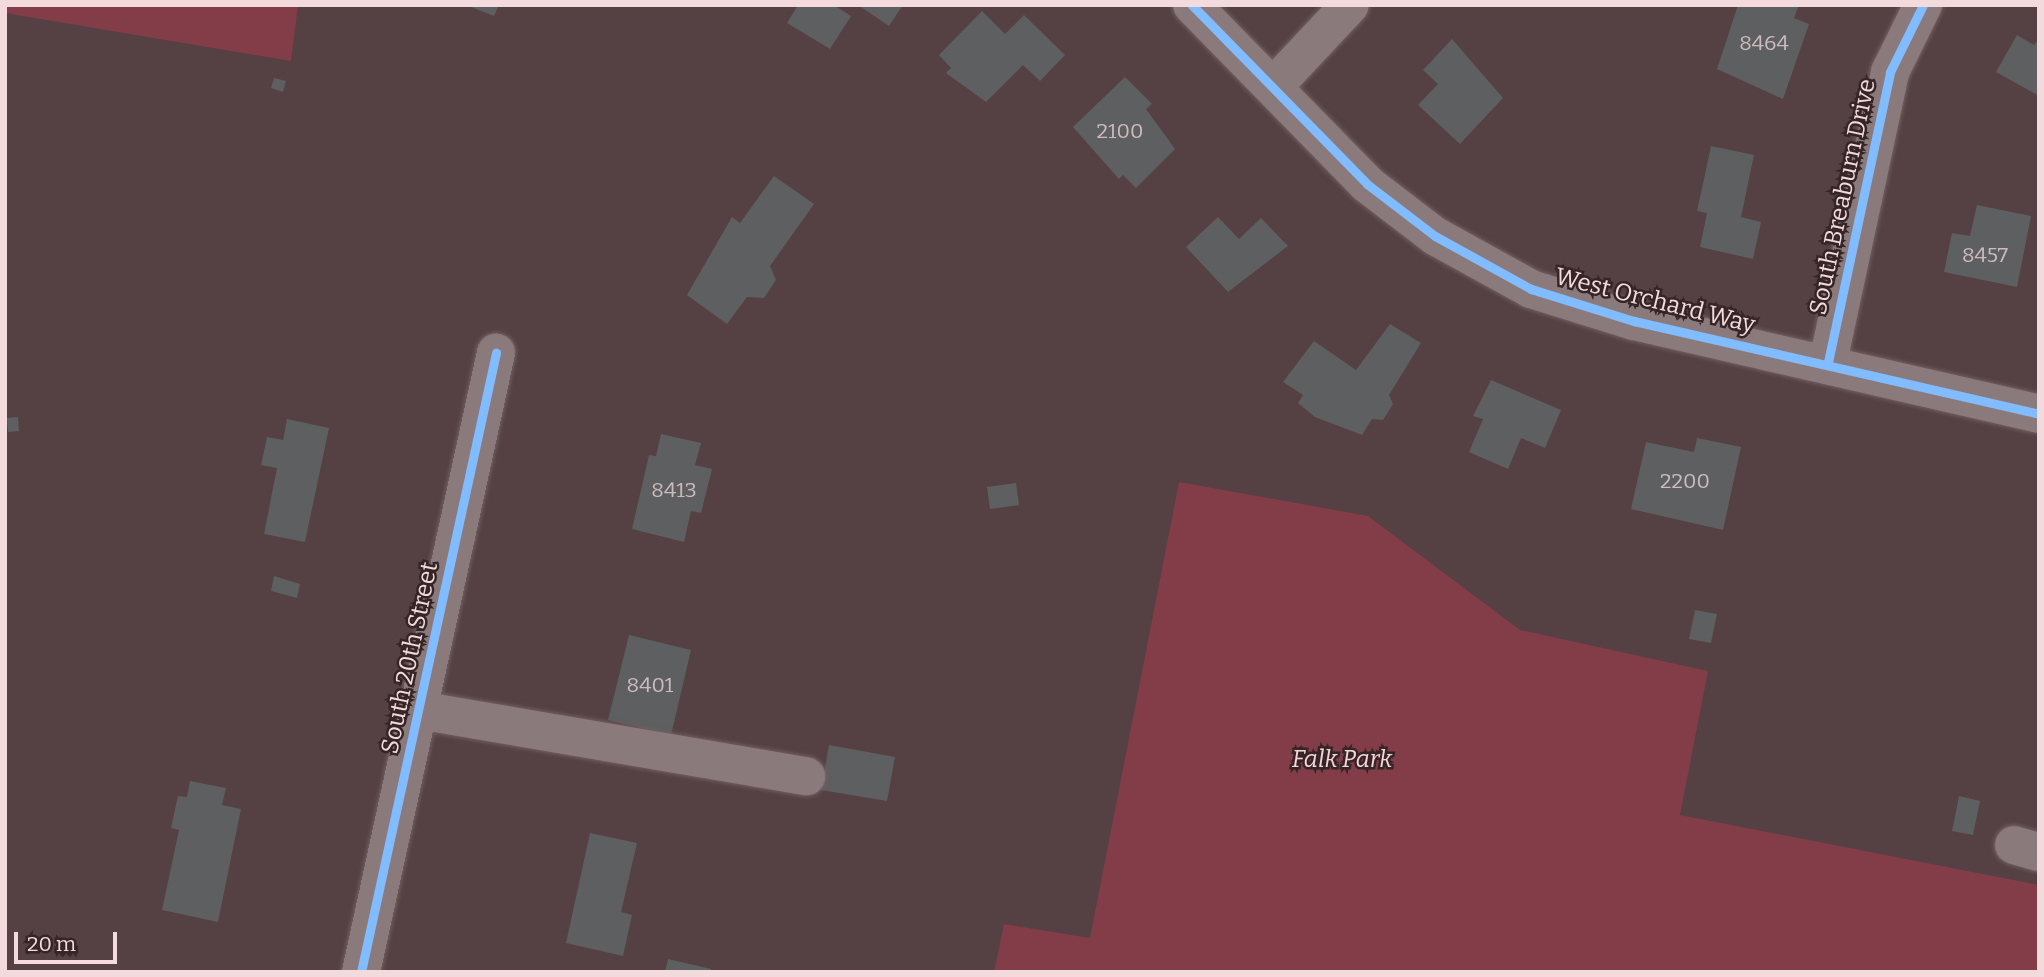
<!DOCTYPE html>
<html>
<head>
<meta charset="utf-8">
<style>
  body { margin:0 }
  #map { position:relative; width:2044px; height:977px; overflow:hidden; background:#554043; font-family:Bitter,serif }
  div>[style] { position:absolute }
  .green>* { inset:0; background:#823d49 }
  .building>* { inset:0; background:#5e5f60 }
  .roads { filter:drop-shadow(0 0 2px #715e61) drop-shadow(0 0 2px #715e61) }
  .minor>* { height:38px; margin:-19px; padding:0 19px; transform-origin:19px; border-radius:19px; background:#8b7a7c }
  .cycleway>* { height:9px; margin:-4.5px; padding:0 4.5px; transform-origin:4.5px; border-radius:4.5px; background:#80bcff }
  span { translate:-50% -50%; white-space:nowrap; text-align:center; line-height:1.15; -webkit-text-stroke:5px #362527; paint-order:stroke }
  .number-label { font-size:21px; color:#cdbbbe }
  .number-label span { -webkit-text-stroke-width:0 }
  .street-label { font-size:24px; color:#f2dadd }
  .park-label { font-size:24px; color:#f7d4d7; font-style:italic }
  .frame { position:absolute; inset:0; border:7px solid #f2dadd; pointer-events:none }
  .scale { position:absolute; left:14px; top:932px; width:103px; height:32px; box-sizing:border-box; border:4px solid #f2dadd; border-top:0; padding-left:9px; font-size:21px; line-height:24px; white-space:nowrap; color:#f2dadd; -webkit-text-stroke:5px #362527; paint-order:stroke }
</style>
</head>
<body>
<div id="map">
  <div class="green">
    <div style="clip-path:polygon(5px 5px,298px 5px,291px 61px,5px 13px)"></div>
    <div style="clip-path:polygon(1179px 482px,1368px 516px,1520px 630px,1708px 671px,1680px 815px,2039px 885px,2039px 972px,994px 972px,1004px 924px,1090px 938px)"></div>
  </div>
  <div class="building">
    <div style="clip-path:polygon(466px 5px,499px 5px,494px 16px)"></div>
    <div style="clip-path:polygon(798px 5px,834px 5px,851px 16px,830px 49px,787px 23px)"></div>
    <div style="clip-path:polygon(858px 5px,903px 5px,889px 26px)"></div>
    <div style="clip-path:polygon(1738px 5px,1799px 5px,1794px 18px,1809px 24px,1783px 99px,1717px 69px)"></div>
    <div style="clip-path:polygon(982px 11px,1005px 34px,1024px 15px,1065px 55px,1040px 81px,1023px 65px,986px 102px,946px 73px,951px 68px,939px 55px)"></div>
    <div style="clip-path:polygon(2017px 35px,2034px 45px,2039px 39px,2039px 96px,1996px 72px)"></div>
    <div style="clip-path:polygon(1452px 39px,1503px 98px,1460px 144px,1418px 105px,1438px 84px,1423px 70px)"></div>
    <div style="clip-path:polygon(1125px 77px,1152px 104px,1146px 109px,1175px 149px,1136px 188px,1123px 175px,1119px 179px,1073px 127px)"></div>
    <div style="clip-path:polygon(274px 78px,286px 81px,283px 92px,271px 88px)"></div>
    <div style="clip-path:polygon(1711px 146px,1754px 155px,1741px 217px,1761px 222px,1753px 259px,1700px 247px,1707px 213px,1697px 211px)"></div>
    <div style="clip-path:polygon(774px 176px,814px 204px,770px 266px,776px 280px,764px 298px,747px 297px,727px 324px,687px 295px,732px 217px,740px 223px)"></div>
    <div style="clip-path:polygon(1977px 205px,2031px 216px,2017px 287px,1944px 272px,1952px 233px,1970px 236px)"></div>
    <div style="clip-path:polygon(1218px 217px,1239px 239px,1261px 218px,1288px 246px,1228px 292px,1186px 247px)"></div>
    <div style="clip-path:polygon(1390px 324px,1421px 343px,1389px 395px,1393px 404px,1383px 420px,1372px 419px,1362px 435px,1315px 417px,1298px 403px,1303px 395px,1283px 382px,1314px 341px,1356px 370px)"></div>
    <div style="clip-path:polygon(1491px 380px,1561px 410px,1545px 448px,1521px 438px,1508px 469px,1469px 452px,1483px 419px,1473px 416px)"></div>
    <div style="clip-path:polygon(18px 417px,19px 431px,8px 432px,7px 418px)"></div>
    <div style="clip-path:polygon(287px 419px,329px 428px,305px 542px,264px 534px,277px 468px,261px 465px,267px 437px,283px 440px)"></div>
    <div style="clip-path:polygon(661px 434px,701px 443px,695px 465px,712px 469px,701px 513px,691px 511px,684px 542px,632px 529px,649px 455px,656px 456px)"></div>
    <div style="clip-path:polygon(1697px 438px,1741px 447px,1723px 530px,1631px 509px,1646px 442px,1694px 452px)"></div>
    <div style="clip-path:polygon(1016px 483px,1019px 505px,990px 509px,987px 487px)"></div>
    <div style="clip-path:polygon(274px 576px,300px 584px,297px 598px,271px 591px)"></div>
    <div style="clip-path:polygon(1695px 610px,1717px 614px,1711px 643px,1689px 639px)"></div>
    <div style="clip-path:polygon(629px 635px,691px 650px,671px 735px,608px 720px)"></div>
    <div style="clip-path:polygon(829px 745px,895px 757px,887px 801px,821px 790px)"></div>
    <div style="clip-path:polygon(190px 781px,226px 788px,222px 805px,241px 809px,218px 922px,162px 910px,179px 830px,171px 828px,178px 796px,187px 797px)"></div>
    <div style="clip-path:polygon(1959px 796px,1980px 801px,1973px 835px,1952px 831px)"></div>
    <div style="clip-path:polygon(590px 833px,637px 843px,621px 912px,632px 915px,623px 956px,566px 943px)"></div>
    <div style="clip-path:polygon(668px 959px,711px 969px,711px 972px,665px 972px)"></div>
  </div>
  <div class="roads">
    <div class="minor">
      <div style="left:1192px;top:5px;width:250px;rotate:45.6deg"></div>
      <div style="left:1367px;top:184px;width:86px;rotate:37.4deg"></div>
      <div style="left:1435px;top:236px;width:110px;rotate:28.9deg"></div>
      <div style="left:1531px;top:289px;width:108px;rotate:17.3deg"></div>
      <div style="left:1634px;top:321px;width:416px;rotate:12.9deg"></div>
      <div style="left:1273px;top:87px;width:112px;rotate:-46.8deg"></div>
      <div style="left:1828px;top:362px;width:297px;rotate:-77.9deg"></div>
      <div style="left:1890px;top:72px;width:75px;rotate:-63.8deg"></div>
      <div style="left:418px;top:710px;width:394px;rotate:9.7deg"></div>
      <div style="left:2014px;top:845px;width:26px;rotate:16deg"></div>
      <div style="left:361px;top:972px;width:634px;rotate:-77.7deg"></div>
    </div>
  </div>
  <div class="cycleway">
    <div style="left:1192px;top:5px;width:250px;rotate:45.6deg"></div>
    <div style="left:1367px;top:184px;width:86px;rotate:37.4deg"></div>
    <div style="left:1435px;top:236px;width:110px;rotate:28.9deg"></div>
    <div style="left:1531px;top:289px;width:108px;rotate:17.3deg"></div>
    <div style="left:1634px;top:321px;width:416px;rotate:12.9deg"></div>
    <div style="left:1828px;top:362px;width:297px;rotate:-77.9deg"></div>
    <div style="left:1890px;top:72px;width:75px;rotate:-63.8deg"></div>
    <div style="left:361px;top:972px;width:634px;rotate:-77.7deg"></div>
  </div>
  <div class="number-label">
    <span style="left:1764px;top:43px">8464</span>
    <span style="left:1120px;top:131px">2100</span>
    <span style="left:1985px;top:255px">8457</span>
    <span style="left:1685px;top:481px">2200</span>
    <span style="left:674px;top:490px">8413</span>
    <span style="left:650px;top:685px">8401</span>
  </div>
  <div class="street-label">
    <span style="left:1843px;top:197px;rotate:-78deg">South Breaburn Drive</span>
    <span style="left:1655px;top:301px;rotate:14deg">West Orchard Way</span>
    <span style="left:410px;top:658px;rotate:-78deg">South 20th Street</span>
  </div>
  <div class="park-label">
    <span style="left:1342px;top:760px">Falk Park</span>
  </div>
  <div class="frame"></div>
  <div class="scale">20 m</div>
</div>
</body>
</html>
